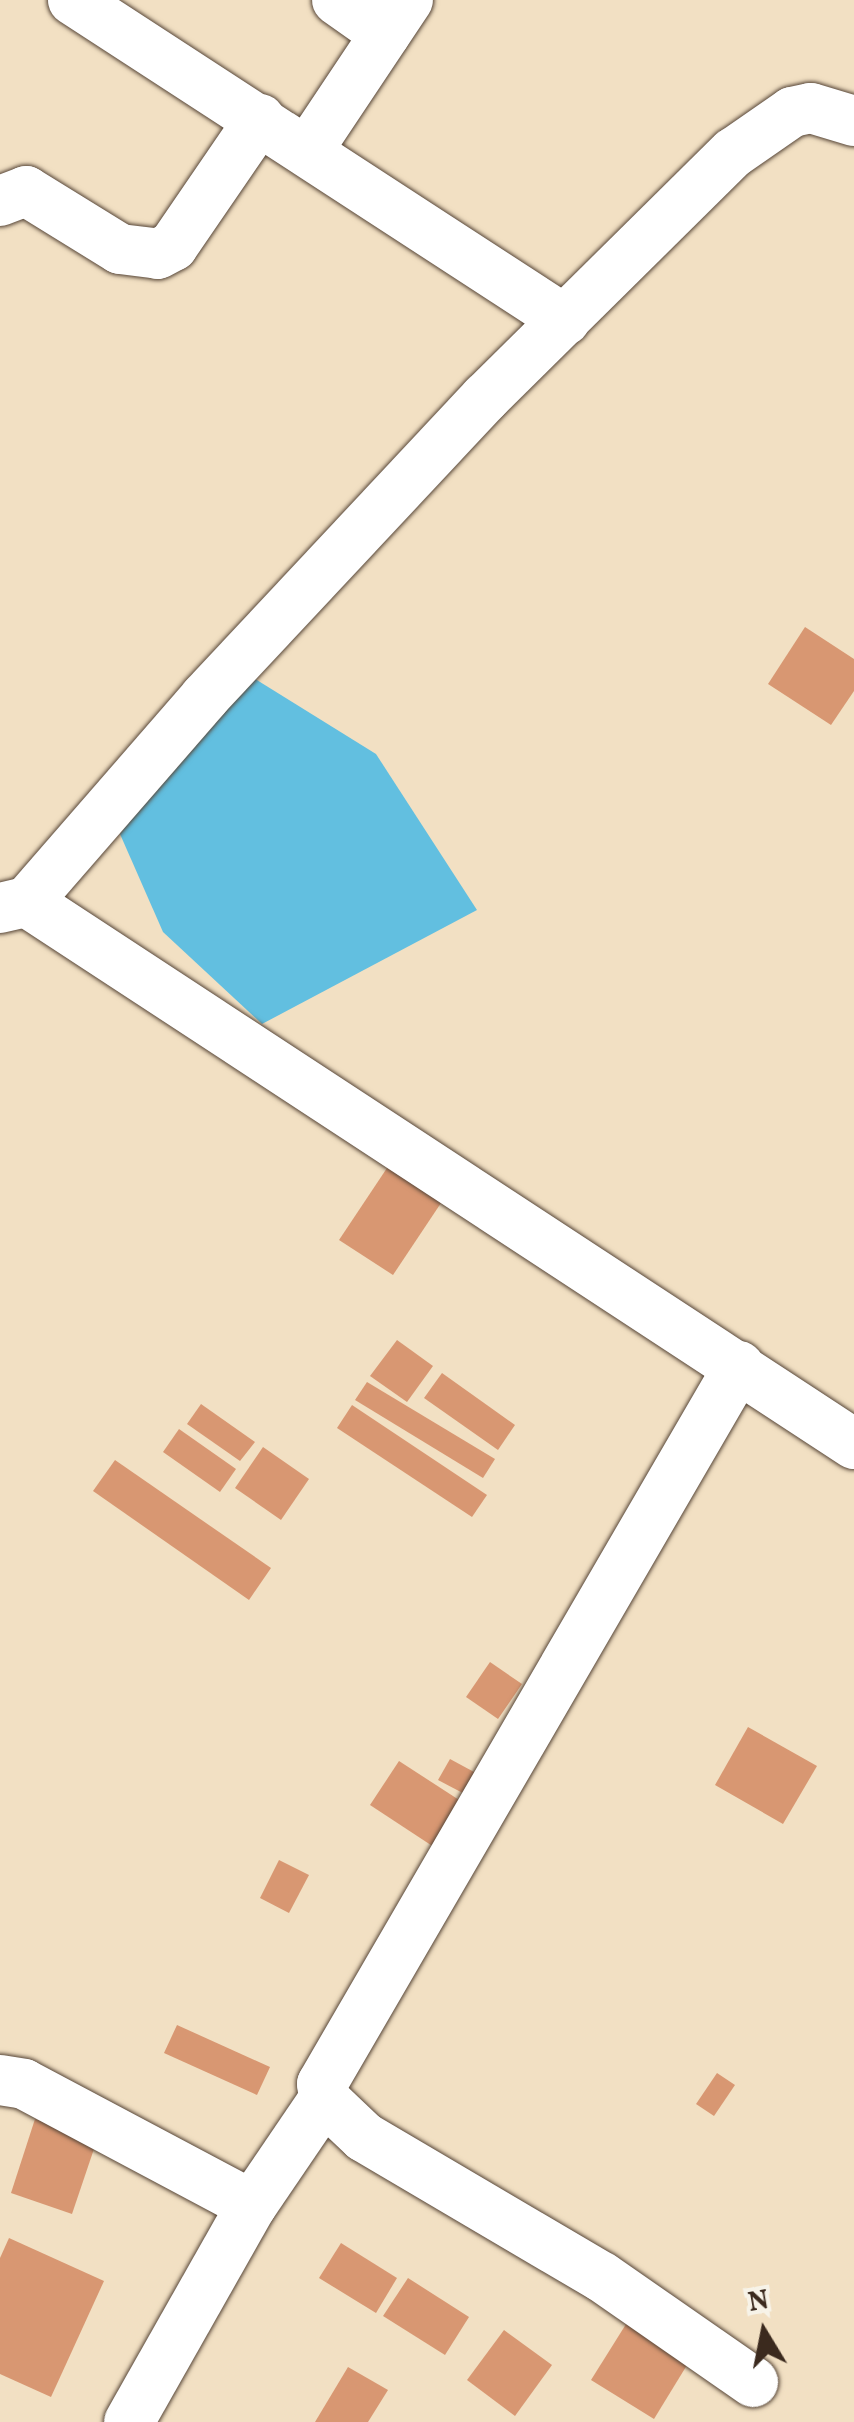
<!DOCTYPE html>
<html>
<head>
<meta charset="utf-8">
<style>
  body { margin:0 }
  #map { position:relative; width:854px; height:2422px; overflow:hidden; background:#f2e0c3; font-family:Vollkorn,serif }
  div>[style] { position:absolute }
  .water>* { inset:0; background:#62bfe0 }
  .building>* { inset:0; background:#d89772 }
  .roads { filter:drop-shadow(0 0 2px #564537) drop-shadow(0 0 2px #564537) }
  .minor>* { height:50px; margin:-25px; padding:0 25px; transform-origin:25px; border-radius:25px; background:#fff }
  span { translate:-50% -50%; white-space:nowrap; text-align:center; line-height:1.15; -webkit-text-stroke:8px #f7f3e8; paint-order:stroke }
  .north { position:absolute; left:714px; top:2282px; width:100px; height:100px; -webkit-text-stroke:8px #f7f3e8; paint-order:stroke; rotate:350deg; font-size:28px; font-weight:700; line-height:40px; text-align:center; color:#3b2a1e }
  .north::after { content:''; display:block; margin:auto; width:35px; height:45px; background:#3b2a1e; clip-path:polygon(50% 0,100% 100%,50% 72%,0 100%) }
</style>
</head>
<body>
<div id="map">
  <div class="water">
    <div style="clip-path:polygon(244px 672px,376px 754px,477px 910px,262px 1024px,163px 932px,120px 834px)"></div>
  </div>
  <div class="building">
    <div style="clip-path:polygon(805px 627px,854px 659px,854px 691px,831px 725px,768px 684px)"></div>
    <div style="clip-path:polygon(395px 1156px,449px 1191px,393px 1275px,339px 1240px)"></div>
    <div style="clip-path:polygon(397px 1340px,433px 1366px,407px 1402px,370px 1376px)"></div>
    <div style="clip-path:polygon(442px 1373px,515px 1425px,498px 1450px,424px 1398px)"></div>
    <div style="clip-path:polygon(367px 1382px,495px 1459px,483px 1478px,355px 1400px)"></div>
    <div style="clip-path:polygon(201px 1404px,255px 1442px,240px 1461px,187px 1424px)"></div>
    <div style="clip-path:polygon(352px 1405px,487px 1495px,472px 1517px,337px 1428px)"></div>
    <div style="clip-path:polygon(179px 1429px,236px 1469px,220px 1492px,163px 1452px)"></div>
    <div style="clip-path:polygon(263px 1447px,309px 1479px,281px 1520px,235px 1488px)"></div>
    <div style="clip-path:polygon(115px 1460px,271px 1568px,249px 1600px,93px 1491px)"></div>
    <div style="clip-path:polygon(490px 1662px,522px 1684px,498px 1719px,466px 1697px)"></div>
    <div style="clip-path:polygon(748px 1727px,817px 1766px,783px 1824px,715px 1785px)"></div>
    <div style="clip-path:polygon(450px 1759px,487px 1779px,476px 1800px,438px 1780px)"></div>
    <div style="clip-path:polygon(399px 1761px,473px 1809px,443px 1853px,370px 1805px)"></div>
    <div style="clip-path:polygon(279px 1860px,309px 1875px,289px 1913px,260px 1898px)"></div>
    <div style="clip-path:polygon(177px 2025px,270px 2067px,257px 2095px,164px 2053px)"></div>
    <div style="clip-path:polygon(717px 2073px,735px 2085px,714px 2116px,696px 2104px)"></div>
    <div style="clip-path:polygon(35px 2119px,97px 2140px,72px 2214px,11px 2193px)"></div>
    <div style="clip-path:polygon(9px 2238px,104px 2281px,51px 2397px,0 2374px,0 2258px)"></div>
    <div style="clip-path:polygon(341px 2243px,397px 2278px,376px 2313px,319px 2278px)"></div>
    <div style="clip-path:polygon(408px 2278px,469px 2317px,445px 2355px,383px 2316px)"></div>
    <div style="clip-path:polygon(633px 2313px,695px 2352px,654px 2419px,591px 2380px)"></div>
    <div style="clip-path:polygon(504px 2330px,552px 2365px,515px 2416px,467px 2380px)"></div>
    <div style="clip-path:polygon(348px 2367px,388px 2390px,368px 2422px,315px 2422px)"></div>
  </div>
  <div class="roads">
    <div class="minor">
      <div style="left:73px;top:0;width:587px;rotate:33.04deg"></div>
      <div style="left:337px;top:0;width:59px;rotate:35.3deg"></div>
      <div style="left:308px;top:150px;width:180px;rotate:-56.3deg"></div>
      <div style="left:0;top:201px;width:28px;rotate:-21deg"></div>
      <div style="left:26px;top:191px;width:110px;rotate:31.7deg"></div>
      <div style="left:120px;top:249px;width:38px;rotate:7deg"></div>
      <div style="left:158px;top:254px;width:17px;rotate:-28deg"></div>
      <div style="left:173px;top:246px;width:154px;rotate:-55.6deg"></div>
      <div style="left:27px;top:902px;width:989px;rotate:33.24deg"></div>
      <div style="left:0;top:908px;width:28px;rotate:-13deg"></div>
      <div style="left:27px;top:902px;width:271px;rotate:-49deg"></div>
      <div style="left:205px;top:697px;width:410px;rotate:-46.9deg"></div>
      <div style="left:485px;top:398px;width:349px;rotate:-44.7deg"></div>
      <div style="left:733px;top:153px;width:72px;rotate:-34.8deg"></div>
      <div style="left:792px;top:112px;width:19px;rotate:-12deg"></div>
      <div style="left:811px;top:108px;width:45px;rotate:16.8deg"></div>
      <div style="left:739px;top:1366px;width:830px;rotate:120.15deg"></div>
      <div style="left:322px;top:2084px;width:15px;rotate:82deg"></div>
      <div style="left:324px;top:2099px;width:55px;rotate:43.5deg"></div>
      <div style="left:364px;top:2137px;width:276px;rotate:30.5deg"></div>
      <div style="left:602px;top:2277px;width:184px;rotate:34.8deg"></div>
      <div style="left:0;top:2080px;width:24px;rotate:9deg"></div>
      <div style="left:24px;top:2084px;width:258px;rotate:28deg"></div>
      <div style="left:129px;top:2422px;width:249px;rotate:-60.5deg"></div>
      <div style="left:252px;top:2205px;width:128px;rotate:-55.8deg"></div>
    </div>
  </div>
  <div class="north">N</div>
</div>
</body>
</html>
